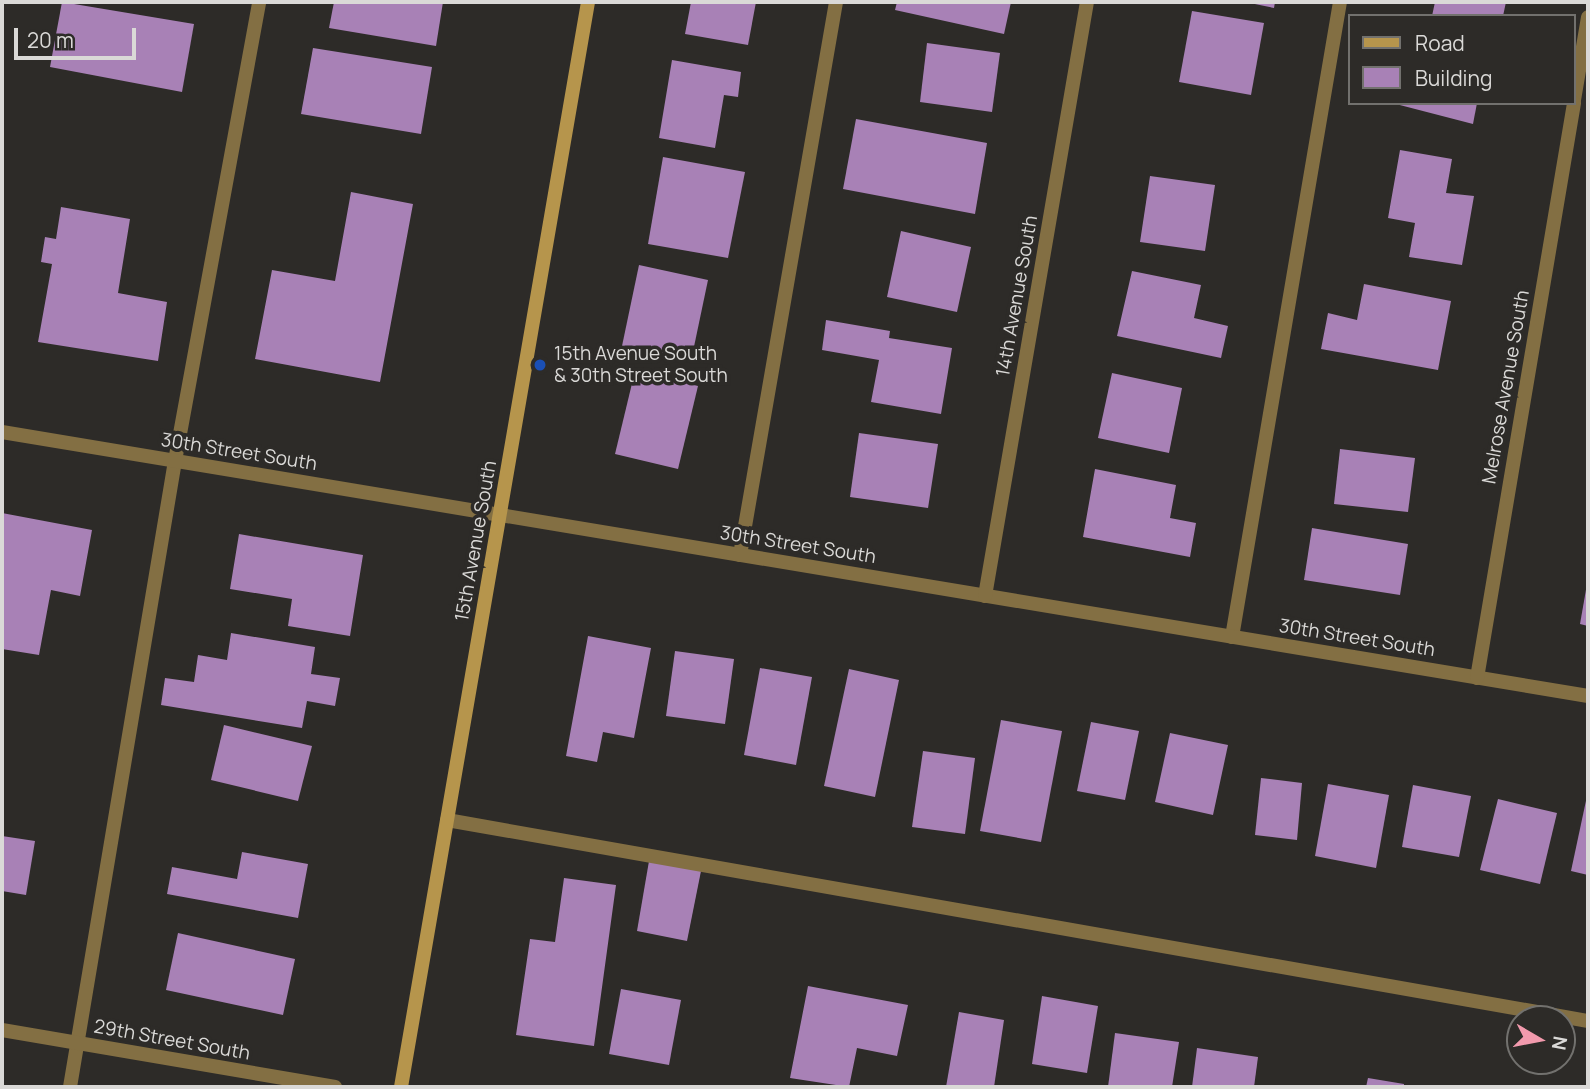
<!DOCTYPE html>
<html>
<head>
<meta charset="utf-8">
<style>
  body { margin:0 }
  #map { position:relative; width:1590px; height:1089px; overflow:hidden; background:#2d2b28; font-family:Manrope,sans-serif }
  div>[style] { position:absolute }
  .building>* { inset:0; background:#a881b6 }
  .lane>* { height:14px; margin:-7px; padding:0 7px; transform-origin:7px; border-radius:7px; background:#836f43 }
  .street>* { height:14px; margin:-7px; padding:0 7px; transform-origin:7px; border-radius:7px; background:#836f43 }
  .secondary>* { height:14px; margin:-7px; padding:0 7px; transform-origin:7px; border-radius:7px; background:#b6954c }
  .dots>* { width:19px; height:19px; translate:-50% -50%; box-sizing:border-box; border:4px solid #2d2b28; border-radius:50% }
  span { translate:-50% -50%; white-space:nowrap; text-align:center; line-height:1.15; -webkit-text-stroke:7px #2d2b28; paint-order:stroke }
  .street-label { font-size:19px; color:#dad9d7 }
  .poi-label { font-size:19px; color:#dad9d7 }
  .left { translate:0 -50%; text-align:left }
  .frame { position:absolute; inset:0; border:4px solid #dad9d7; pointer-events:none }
  .legend { position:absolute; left:1348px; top:14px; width:228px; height:91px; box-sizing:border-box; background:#2d2b28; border:2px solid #72716e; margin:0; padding:9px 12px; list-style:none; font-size:21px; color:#dad9d7 }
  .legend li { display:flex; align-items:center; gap:14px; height:35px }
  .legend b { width:35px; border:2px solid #72716e }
  .north { position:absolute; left:1506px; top:1005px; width:70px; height:70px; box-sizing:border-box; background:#2d2b28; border:2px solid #72716e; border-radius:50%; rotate:100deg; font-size:19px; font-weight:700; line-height:28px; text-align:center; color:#dad9d7 }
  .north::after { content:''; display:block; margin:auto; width:24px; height:32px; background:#f29aad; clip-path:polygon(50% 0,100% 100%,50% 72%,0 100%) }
  .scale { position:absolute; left:14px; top:28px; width:122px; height:32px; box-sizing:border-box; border:4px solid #dad9d7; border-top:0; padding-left:9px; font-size:21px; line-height:24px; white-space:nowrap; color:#dad9d7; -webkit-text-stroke:5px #2d2b28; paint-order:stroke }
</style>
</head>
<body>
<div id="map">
  <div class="building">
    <div style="clip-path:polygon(62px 2px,194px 24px,182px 92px,50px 67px)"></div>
    <div style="clip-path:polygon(334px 2px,443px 2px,436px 46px,329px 28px)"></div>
    <div style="clip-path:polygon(691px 2px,756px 2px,748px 45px,685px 34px)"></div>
    <div style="clip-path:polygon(897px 2px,1011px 2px,1004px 34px,895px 10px)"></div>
    <div style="clip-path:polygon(1245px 2px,1275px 2px,1274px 8px)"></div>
    <div style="clip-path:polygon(1435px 2px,1506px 2px,1503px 16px,1432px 16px)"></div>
    <div style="clip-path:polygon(1192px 11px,1264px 23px,1251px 95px,1179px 82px)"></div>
    <div style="clip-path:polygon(927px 43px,1000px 53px,992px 112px,920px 102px)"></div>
    <div style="clip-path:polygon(313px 48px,432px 67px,421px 134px,301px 114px)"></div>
    <div style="clip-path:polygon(672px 60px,741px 72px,738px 97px,724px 95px,715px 148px,659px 138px)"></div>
    <div style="clip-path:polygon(1392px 103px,1477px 103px,1473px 124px)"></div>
    <div style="clip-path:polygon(856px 119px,987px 143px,975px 214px,843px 189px)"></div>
    <div style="clip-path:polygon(1400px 150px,1452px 159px,1446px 193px,1474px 196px,1462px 265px,1409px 257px,1415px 223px,1388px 218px)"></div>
    <div style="clip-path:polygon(663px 157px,745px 172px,728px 258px,648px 244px)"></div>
    <div style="clip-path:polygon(1150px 176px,1215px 185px,1205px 251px,1140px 242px)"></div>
    <div style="clip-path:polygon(351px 192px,413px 204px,380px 382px,255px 359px,272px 270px,335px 281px)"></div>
    <div style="clip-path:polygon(61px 207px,130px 219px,118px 293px,167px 302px,158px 361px,38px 342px,52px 264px,41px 262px,45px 237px,56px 239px)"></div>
    <div style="clip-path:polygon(901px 231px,971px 247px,957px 312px,887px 297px)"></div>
    <div style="clip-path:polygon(639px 265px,708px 280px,691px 361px,622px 346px)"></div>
    <div style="clip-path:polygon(1132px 271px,1201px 285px,1194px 318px,1228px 326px,1221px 358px,1117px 336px)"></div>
    <div style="clip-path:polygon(1364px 284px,1451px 301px,1438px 370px,1321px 349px,1328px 313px,1357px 320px)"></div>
    <div style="clip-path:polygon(826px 320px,890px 331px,889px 338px,952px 348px,941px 414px,871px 402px,879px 360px,822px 350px)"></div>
    <div style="clip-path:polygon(635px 371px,698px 386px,678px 469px,615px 454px)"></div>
    <div style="clip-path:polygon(1112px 373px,1182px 388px,1169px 453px,1098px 438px)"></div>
    <div style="clip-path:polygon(859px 433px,938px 444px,928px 508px,850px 497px)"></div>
    <div style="clip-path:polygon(1340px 449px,1415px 458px,1408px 512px,1334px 504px)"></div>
    <div style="clip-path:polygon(1095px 469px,1176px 485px,1170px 518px,1196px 523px,1190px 557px,1083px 537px)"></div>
    <div style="clip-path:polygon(2px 513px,92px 530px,80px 596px,51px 590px,39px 655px,2px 649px)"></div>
    <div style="clip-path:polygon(1312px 528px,1408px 544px,1400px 595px,1304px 580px)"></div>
    <div style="clip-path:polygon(239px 534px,363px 555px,350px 636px,288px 626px,292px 599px,230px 589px)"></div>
    <div style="clip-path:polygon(1587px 584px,1588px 584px,1588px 626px,1580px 624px)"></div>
    <div style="clip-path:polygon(231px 633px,315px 647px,311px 674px,340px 678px,335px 706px,307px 701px,302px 728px,161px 705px,165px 678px,194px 682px,198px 655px,227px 660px)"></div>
    <div style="clip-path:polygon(588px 636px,651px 648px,634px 738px,603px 732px,597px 762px,566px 756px)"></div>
    <div style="clip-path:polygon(675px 651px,734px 659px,725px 724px,666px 716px)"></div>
    <div style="clip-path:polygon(760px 668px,812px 677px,796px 765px,744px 755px)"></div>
    <div style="clip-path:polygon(849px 669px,899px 680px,875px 797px,824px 786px)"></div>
    <div style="clip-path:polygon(1001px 720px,1062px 731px,1041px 842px,980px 831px)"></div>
    <div style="clip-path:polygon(1091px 722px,1139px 731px,1125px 800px,1077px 791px)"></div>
    <div style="clip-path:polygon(224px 725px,312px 746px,298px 801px,211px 780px)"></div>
    <div style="clip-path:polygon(1170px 733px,1228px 745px,1213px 815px,1155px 802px)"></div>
    <div style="clip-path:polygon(923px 751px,975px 758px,965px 834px,912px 827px)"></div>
    <div style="clip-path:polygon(1261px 778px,1302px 783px,1297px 840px,1255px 835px)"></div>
    <div style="clip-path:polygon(1328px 784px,1389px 795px,1376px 868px,1315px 856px)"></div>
    <div style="clip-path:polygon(1413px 785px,1471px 796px,1459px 857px,1402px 847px)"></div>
    <div style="clip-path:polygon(1587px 796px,1588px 796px,1588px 875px,1571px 871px)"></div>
    <div style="clip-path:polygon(1498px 799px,1557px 813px,1540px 884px,1480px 870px)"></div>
    <div style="clip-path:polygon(2px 836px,35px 841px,26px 895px,2px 891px)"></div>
    <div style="clip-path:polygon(242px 852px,308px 864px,298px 918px,167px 894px,172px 867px,237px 879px)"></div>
    <div style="clip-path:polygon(649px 861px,701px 871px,687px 941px,637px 931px)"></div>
    <div style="clip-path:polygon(564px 878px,616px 885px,594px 1046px,516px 1035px,530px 939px,555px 942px)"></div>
    <div style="clip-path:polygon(178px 933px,295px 959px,283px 1015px,166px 990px)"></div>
    <div style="clip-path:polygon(808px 986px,908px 1005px,897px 1056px,857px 1048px,849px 1087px,790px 1078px)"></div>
    <div style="clip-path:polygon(621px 989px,681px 1000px,669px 1065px,609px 1054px)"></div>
    <div style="clip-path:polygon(1042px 996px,1098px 1006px,1087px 1073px,1032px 1064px)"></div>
    <div style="clip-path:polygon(959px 1012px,1004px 1020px,994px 1087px,946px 1087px)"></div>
    <div style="clip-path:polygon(1115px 1033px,1179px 1042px,1172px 1087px,1108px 1087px)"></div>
    <div style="clip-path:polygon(1197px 1048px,1258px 1057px,1254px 1087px,1192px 1087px)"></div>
    <div style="clip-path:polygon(1368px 1078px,1404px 1084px,1404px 1087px,1366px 1087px)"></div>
  </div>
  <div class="lane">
    <div style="left:740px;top:555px;width:561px;rotate:-80.15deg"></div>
    <div style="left:1232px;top:637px;width:644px;rotate:-80.35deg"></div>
    <div style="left:447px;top:820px;width:1159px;rotate:9.99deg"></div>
    <div style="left:70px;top:1087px;width:635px;rotate:-80.48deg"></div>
    <div style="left:175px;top:461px;width:467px;rotate:-79.6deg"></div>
  </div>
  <div class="street">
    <div style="left:1574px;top:100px;width:84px;rotate:-80.4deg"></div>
    <div style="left:2px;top:432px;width:1608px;rotate:9.45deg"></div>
    <div style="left:985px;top:596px;width:603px;rotate:-80.26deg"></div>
    <div style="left:1477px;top:678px;width:583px;rotate:-80.42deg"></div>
    <div style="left:2px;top:1030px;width:338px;rotate:9.7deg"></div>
  </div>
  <div class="secondary">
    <div style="left:401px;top:1087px;width:1101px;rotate:-80.22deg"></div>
  </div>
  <div class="dots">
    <div style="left:540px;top:365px;background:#1a4fb4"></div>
  </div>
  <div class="street-label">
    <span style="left:1017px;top:296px;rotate:-80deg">14th Avenue South</span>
    <span style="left:1506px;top:387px;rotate:-80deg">Melrose Avenue South</span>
    <span style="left:239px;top:452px;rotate:9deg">30th Street South</span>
    <span style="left:476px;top:541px;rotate:-80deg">15th Avenue South</span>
    <span style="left:798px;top:545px;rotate:9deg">30th Street South</span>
    <span style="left:1357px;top:638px;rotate:9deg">30th Street South</span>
    <span style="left:172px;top:1040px;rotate:10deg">29th Street South</span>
  </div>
  <div class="poi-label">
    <span class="left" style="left:554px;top:365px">15th Avenue South<br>&amp; 30th Street South</span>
  </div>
  <div class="frame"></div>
  <ul class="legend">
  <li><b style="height:9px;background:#b6954c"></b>Road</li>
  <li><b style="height:19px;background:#a881b6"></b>Building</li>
  </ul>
  <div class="north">N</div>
  <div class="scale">20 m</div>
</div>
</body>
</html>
